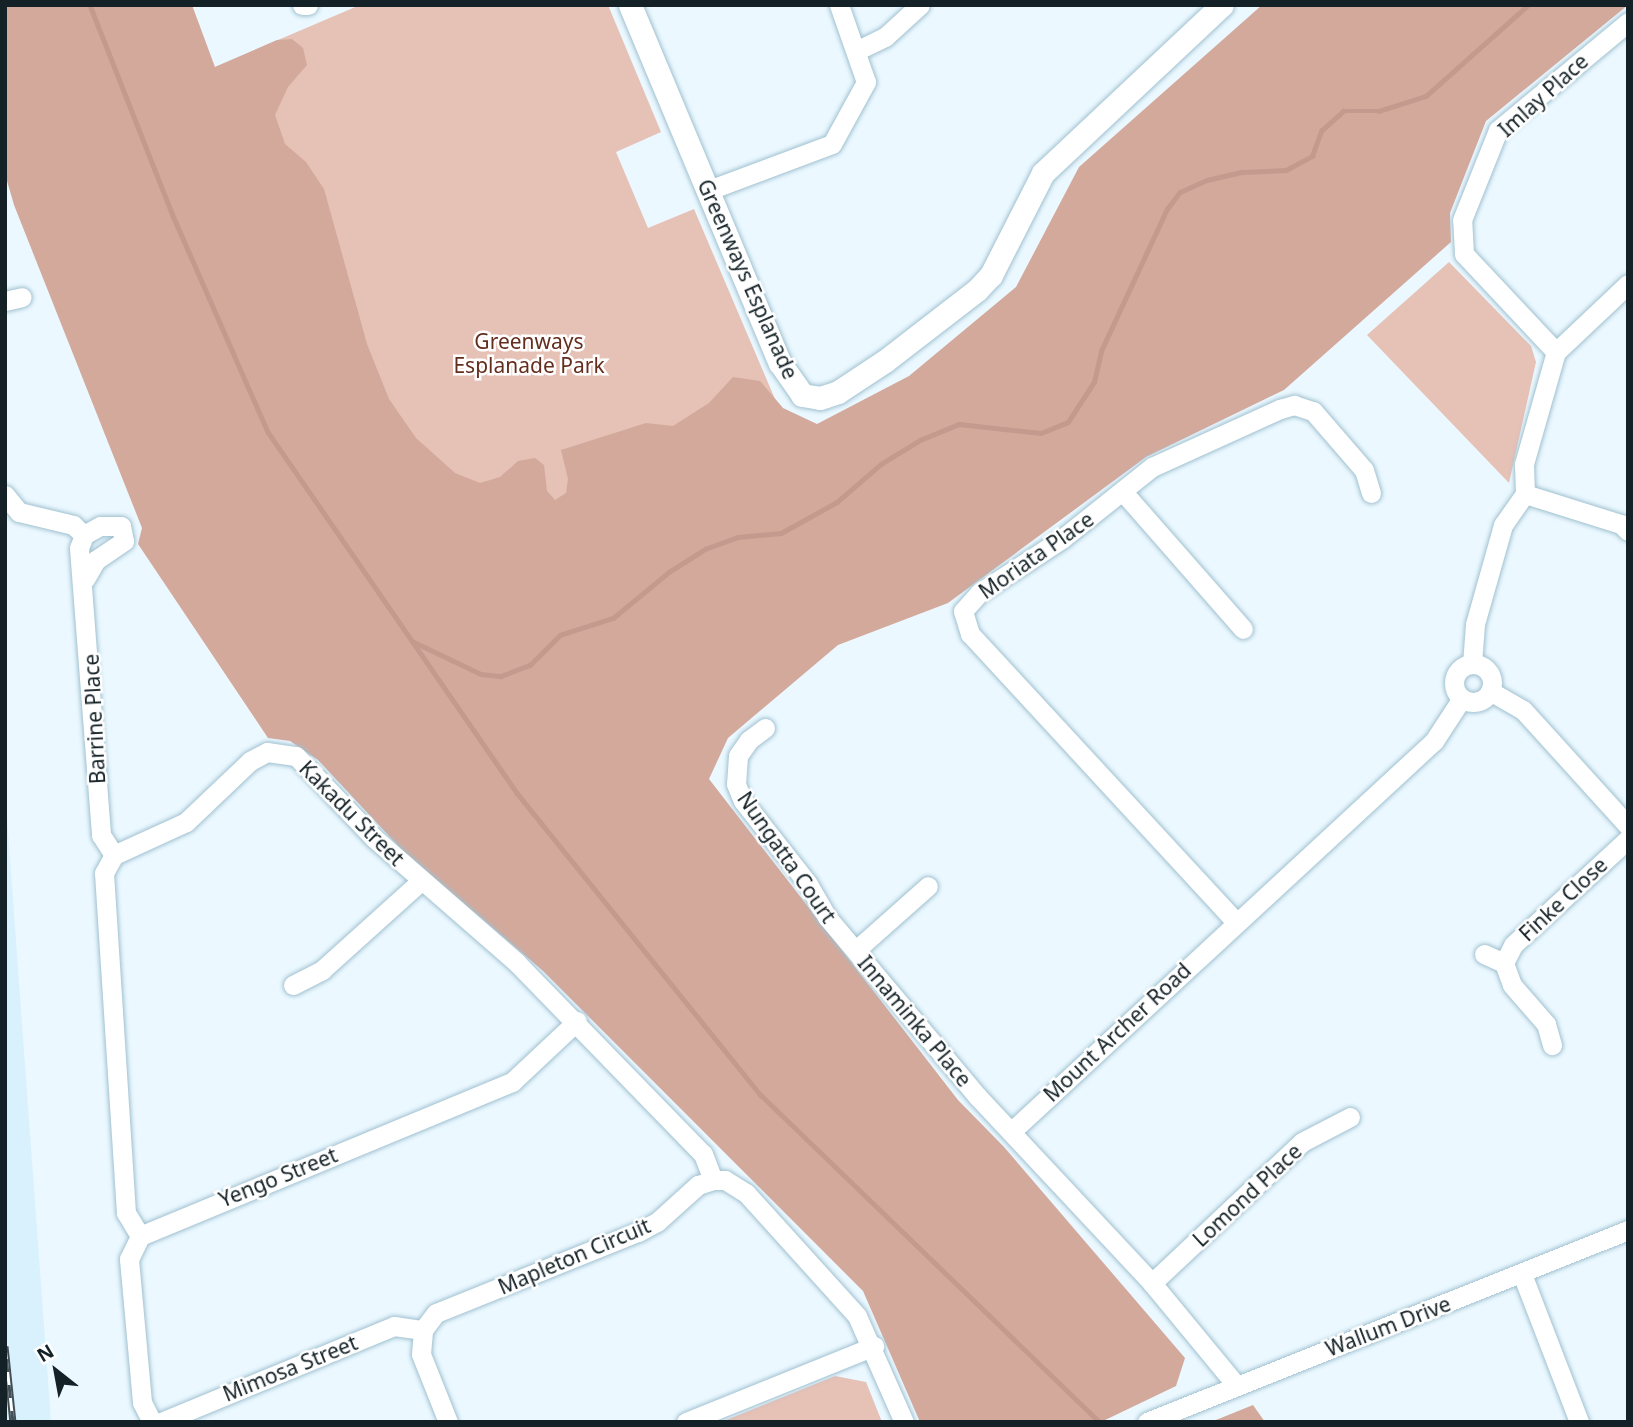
<!DOCTYPE html>
<html>
<head>
<meta charset="utf-8">
<style>
  body { margin:0 }
  #map { position:relative; width:1633px; height:1427px; overflow:hidden; background:#ebf8ff; font-family:"Noto Sans",sans-serif }
  div>[style] { position:absolute }
  .built>* { inset:0; background:#d8f1fd }
  .green>* { inset:0; background:#e6c1b6 }
  .forest>* { inset:0; background:#d3a99c }
  .stream>* { height:4.5px; margin:-2.25px; padding:0 2.25px; transform-origin:2.25px; border-radius:2.25px; background:#c49a8e }
  .roads { filter:drop-shadow(0 0 2px #a0c1d0) drop-shadow(0 0 2px #a0c1d0) }
  .minor>* { height:19px; margin:-9.5px; padding:0 9.5px; transform-origin:9.5px; border-radius:9.5px; background:#fff }
  .minor>.ring { margin:-9.5px; padding:0; box-sizing:content-box; background:none; border:19px solid #fff; border-radius:50% }
  .tertiary>* { height:23px; margin:-11.5px; padding:0 11.5px; transform-origin:11.5px; border-radius:11.5px; background:#fff }
  .rail>* { height:7px; margin-top:-3.5px; transform-origin:0; background:repeating-linear-gradient(90deg,#fff 0 13px,#424f55 0 26px); box-sizing:border-box; border-block:2px solid #424f55 }
  span { translate:-50% -50%; white-space:nowrap; text-align:center; line-height:1.15; -webkit-text-stroke:5px #fff; paint-order:stroke }
  .street-label { font-size:21px; color:#142126 }
  .park-label { font-size:21px; color:#642e1e }
  .frame { position:absolute; inset:0; border:7px solid #142126; pointer-events:none }
  .north { position:absolute; left:21px; top:1336px; width:70px; height:70px; -webkit-text-stroke:5px #fff; paint-order:stroke; rotate:329deg; font-size:19px; font-weight:700; line-height:28px; text-align:center; color:#142126 }
  .north::after { content:''; display:block; margin:auto; width:24px; height:32px; background:#142126; clip-path:polygon(50% 0,100% 100%,50% 72%,0 100%) }
</style>
</head>
<body>
<div id="map">
  <div class="built">
    <div style="clip-path:polygon(5px 790px,51px 1422px,5px 1422px)"></div>
  </div>
  <div class="green">
    <div style="clip-path:polygon(360px 5px,608px 5px,661px 132px,616px 152px,648px 228px,694px 209px,795px 446px,477px 553px,400px 490px,215px 67px)"></div>
    <div style="clip-path:polygon(1449px 262px,1531px 346px,1536px 362px,1509px 483px,1367px 335px)"></div>
    <div style="clip-path:polygon(835px 1376px,866px 1382px,882px 1422px,721px 1422px)"></div>
  </div>
  <div class="forest">
    <div style="clip-path:polygon(5px 5px,192px 5px,215px 67px,277px 40px,292px 39px,303px 48px,307px 65px,288px 87px,275px 115px,285px 144px,306px 162px,324px 189px,367px 344px,389px 399px,416px 438px,455px 473px,480px 483px,500px 477px,518px 461px,535px 458px,544px 465px,547px 491px,555px 500px,566px 493px,568px 479px,561px 450px,646px 423px,673px 426px,709px 403px,733px 377px,760px 381px,783px 408px,817px 424px,909px 376px,1016px 287px,1079px 167px,1262px 5px,1628px 5px,1486px 121px,1450px 213px,1451px 242px,1284px 390px,1146px 457px,948px 603px,838px 645px,728px 738px,709px 779px,958px 1100px,1004px 1147px,1185px 1358px,1176px 1386px,1101px 1422px,920px 1422px,863px 1291px,543px 971px,403px 851px,318px 760px,290px 741px,268px 738px,138px 544px,142px 528px,14px 205px,5px 174px)"></div>
    <div style="clip-path:polygon(1253px 1405px,1265px 1422px,1211px 1422px)"></div>
  </div>
  <div class="stream">
    <div style="left:90px;top:5px;width:229px;rotate:68.5deg"></div>
    <div style="left:174px;top:218px;width:234px;rotate:66.3deg"></div>
    <div style="left:268px;top:432px;width:439px;rotate:55.4deg"></div>
    <div style="left:517px;top:793px;width:388px;rotate:51.1deg"></div>
    <div style="left:761px;top:1095px;width:471px;rotate:44deg"></div>
    <div style="left:412px;top:641px;width:76px;rotate:25.6deg"></div>
    <div style="left:481px;top:674px;width:20px;rotate:6deg"></div>
    <div style="left:501px;top:676px;width:31px;rotate:-21deg"></div>
    <div style="left:530px;top:665px;width:42px;rotate:-45deg"></div>
    <div style="left:560px;top:635px;width:56px;rotate:-17.8deg"></div>
    <div style="left:613px;top:618px;width:72px;rotate:-39.4deg"></div>
    <div style="left:669px;top:572px;width:43px;rotate:-32.6deg"></div>
    <div style="left:705px;top:549px;width:35px;rotate:-20deg"></div>
    <div style="left:738px;top:537px;width:43px;rotate:-5.3deg"></div>
    <div style="left:781px;top:533px;width:64px;rotate:-29deg"></div>
    <div style="left:837px;top:502px;width:58px;rotate:-40.8deg"></div>
    <div style="left:881px;top:464px;width:46px;rotate:-31.6deg"></div>
    <div style="left:920px;top:440px;width:42px;rotate:-22.3deg"></div>
    <div style="left:959px;top:424px;width:82px;rotate:6.3deg"></div>
    <div style="left:1041px;top:433px;width:29px;rotate:-22deg"></div>
    <div style="left:1068px;top:422px;width:48px;rotate:-57deg"></div>
    <div style="left:1094px;top:382px;width:32px;rotate:-77deg"></div>
    <div style="left:1101px;top:351px;width:157px;rotate:-65.1deg"></div>
    <div style="left:1167px;top:209px;width:21px;rotate:-53deg"></div>
    <div style="left:1180px;top:192px;width:30px;rotate:-24deg"></div>
    <div style="left:1207px;top:180px;width:36px;rotate:-13deg"></div>
    <div style="left:1242px;top:172px;width:44px;rotate:-2.6deg"></div>
    <div style="left:1286px;top:170px;width:30px;rotate:-28deg"></div>
    <div style="left:1312px;top:156px;width:27px;rotate:-70deg"></div>
    <div style="left:1321px;top:131px;width:30px;rotate:-42deg"></div>
    <div style="left:1343px;top:111px;width:36px"></div>
    <div style="left:1379px;top:111px;width:49px;rotate:-17.7deg"></div>
    <div style="left:1426px;top:96px;width:137px;rotate:-41.7deg"></div>
  </div>
  <div class="roads">
    <div class="minor">
      <div style="left:302px;top:5px;width:6px"></div>
      <div style="left:858px;top:50px;width:30px;rotate:-26deg"></div>
      <div style="left:885px;top:37px;width:47px;rotate:-42.4deg"></div>
      <div style="left:709px;top:190px;width:131px;rotate:-20.5deg"></div>
      <div style="left:832px;top:144px;width:71px;rotate:-61.3deg"></div>
      <div style="left:866px;top:82px;width:82px;rotate:-109.3deg"></div>
      <div style="left:5px;top:301px;width:17px;rotate:-13deg"></div>
      <div style="left:1556px;top:352px;width:134px;rotate:-133.2deg"></div>
      <div style="left:1464px;top:254px;width:34px;rotate:-93deg"></div>
      <div style="left:1462px;top:220px;width:97px;rotate:-68.2deg"></div>
      <div style="left:1498px;top:130px;width:169px;rotate:-39.7deg"></div>
      <div style="left:1123px;top:492px;width:182px;rotate:48.8deg"></div>
      <div style="left:1525px;top:494px;width:101px;rotate:17.4deg"></div>
      <div style="left:1621px;top:524px;width:10px;rotate:45deg"></div>
      <div style="left:5px;top:495px;width:22px;rotate:51deg"></div>
      <div style="left:19px;top:512px;width:56px;rotate:13.5deg"></div>
      <div style="left:73px;top:525px;width:15px;rotate:42deg"></div>
      <div style="left:85px;top:579px;width:22px;rotate:-60deg"></div>
      <div style="left:96px;top:560px;width:34px;rotate:-34deg"></div>
      <div style="left:124px;top:541px;width:15px;rotate:-101deg"></div>
      <div style="left:121px;top:526px;width:21px;rotate:180deg"></div>
      <div style="left:100px;top:526px;width:18px;rotate:151deg"></div>
      <div style="left:84px;top:535px;width:14px;rotate:111deg"></div>
      <div style="left:79px;top:548px;width:288px;rotate:85.6deg"></div>
      <div style="left:101px;top:835px;width:24px;rotate:57deg"></div>
      <div style="left:1472px;top:664px;width:40px;rotate:-85.7deg"></div>
      <div style="left:1475px;top:624px;width:103px;rotate:-74.2deg"></div>
      <div style="left:1503px;top:525px;width:38px;rotate:-55deg"></div>
      <div style="left:1525px;top:494px;width:30px;rotate:-92deg"></div>
      <div style="left:1524px;top:464px;width:116px;rotate:-74.1deg"></div>
      <div style="left:1556px;top:352px;width:99px;rotate:-43.4deg"></div>
      <div class="ring" style="left:1454px;top:664px;width:19px;height:19px"></div>
      <div style="left:1490px;top:691px;width:38px;rotate:30deg"></div>
      <div style="left:1523px;top:710px;width:156px;rotate:47.8deg"></div>
      <div style="left:765px;top:728px;width:20px;rotate:143deg"></div>
      <div style="left:749px;top:740px;width:19px;rotate:125deg"></div>
      <div style="left:738px;top:756px;width:28px;rotate:94deg"></div>
      <div style="left:736px;top:784px;width:18px;rotate:68deg"></div>
      <div style="left:743px;top:801px;width:105px;rotate:51.9deg"></div>
      <div style="left:808px;top:884px;width:38px;rotate:60deg"></div>
      <div style="left:827px;top:917px;width:235px;rotate:50deg"></div>
      <div style="left:978px;top:1097px;width:255px;rotate:46.9deg"></div>
      <div style="left:1152px;top:1283px;width:132px;rotate:50.5deg"></div>
      <div style="left:1235px;top:921px;width:391px;rotate:-132.7deg"></div>
      <div style="left:970px;top:634px;width:24px;rotate:-107deg"></div>
      <div style="left:963px;top:611px;width:24px;rotate:-48deg"></div>
      <div style="left:979px;top:593px;width:100px;rotate:-33.2deg"></div>
      <div style="left:1063px;top:538px;width:114px;rotate:-38.6deg"></div>
      <div style="left:1152px;top:467px;width:141px;rotate:-24.4deg"></div>
      <div style="left:1280px;top:409px;width:15px;rotate:-16deg"></div>
      <div style="left:1294px;top:405px;width:20px;rotate:18deg"></div>
      <div style="left:1313px;top:411px;width:78px;rotate:49.2deg"></div>
      <div style="left:1364px;top:470px;width:24px;rotate:73deg"></div>
      <div style="left:856px;top:950px;width:96px;rotate:-41.6deg"></div>
      <div style="left:1484px;top:954px;width:22px;rotate:24deg"></div>
      <div style="left:1504px;top:963px;width:23px;rotate:70deg"></div>
      <div style="left:1512px;top:985px;width:52px;rotate:48.9deg"></div>
      <div style="left:1546px;top:1024px;width:22px;rotate:74deg"></div>
      <div style="left:1504px;top:963px;width:20px;rotate:-63deg"></div>
      <div style="left:1513px;top:945px;width:156px;rotate:-42.7deg"></div>
      <div style="left:293px;top:985px;width:33px;rotate:-27deg"></div>
      <div style="left:322px;top:970px;width:133px;rotate:-42deg"></div>
      <div style="left:1013px;top:1130px;width:573px;rotate:-42.74deg"></div>
      <div style="left:1434px;top:741px;width:51px;rotate:-56.9deg"></div>
      <div style="left:140px;top:1236px;width:27px;rotate:-121deg"></div>
      <div style="left:126px;top:1213px;width:341px;rotate:-93.7deg"></div>
      <div style="left:104px;top:873px;width:21px;rotate:-61deg"></div>
      <div style="left:114px;top:855px;width:79px;rotate:-24.6deg"></div>
      <div style="left:186px;top:822px;width:88px;rotate:-43.6deg"></div>
      <div style="left:250px;top:761px;width:19px;rotate:-28deg"></div>
      <div style="left:267px;top:752px;width:29px;rotate:8deg"></div>
      <div style="left:296px;top:756px;width:113px;rotate:46.4deg"></div>
      <div style="left:374px;top:838px;width:189px;rotate:41.1deg"></div>
      <div style="left:516px;top:962px;width:268px;rotate:45.8deg"></div>
      <div style="left:703px;top:1154px;width:28px;rotate:69deg"></div>
      <div style="left:1522px;top:1274px;width:159px;rotate:68.9deg"></div>
      <div style="left:1152px;top:1283px;width:206px;rotate:-43.2deg"></div>
      <div style="left:1302px;top:1142px;width:54px;rotate:-27.5deg"></div>
      <div style="left:152px;top:1422px;width:22px;rotate:-117deg"></div>
      <div style="left:142px;top:1402px;width:144px;rotate:-95.2deg"></div>
      <div style="left:129px;top:1259px;width:25px;rotate:-64deg"></div>
      <div style="left:140px;top:1236px;width:403px;rotate:-22.5deg"></div>
      <div style="left:512px;top:1082px;width:89px;rotate:-43.2deg"></div>
      <div style="left:161px;top:1422px;width:252px;rotate:-22.4deg"></div>
      <div style="left:394px;top:1326px;width:29px;rotate:8deg"></div>
      <div style="left:448px;top:1422px;width:73px;rotate:-111.7deg"></div>
      <div style="left:421px;top:1354px;width:24px;rotate:-85deg"></div>
      <div style="left:423px;top:1330px;width:21px;rotate:-53deg"></div>
      <div style="left:436px;top:1313px;width:218px;rotate:-21.9deg"></div>
      <div style="left:638px;top:1232px;width:21px;rotate:-28deg"></div>
      <div style="left:657px;top:1222px;width:55px;rotate:-42.1deg"></div>
      <div style="left:698px;top:1185px;width:16px;rotate:-18deg"></div>
      <div style="left:713px;top:1180px;width:12px"></div>
      <div style="left:725px;top:1180px;width:25px;rotate:32deg"></div>
      <div style="left:746px;top:1193px;width:166px;rotate:47.9deg"></div>
      <div style="left:857px;top:1316px;width:116px;rotate:66.1deg"></div>
      <div style="left:686px;top:1422px;width:203px;rotate:-22deg"></div>
      <div style="left:1147px;top:1422px;width:518px;rotate:-21.76deg"></div>
    </div>
    <div class="tertiary">
      <div style="left:630px;top:5px;width:388px;rotate:67.3deg"></div>
      <div style="left:780px;top:363px;width:39px;rotate:55deg"></div>
      <div style="left:802px;top:395px;width:18px;rotate:9deg"></div>
      <div style="left:820px;top:398px;width:19px;rotate:-18deg"></div>
      <div style="left:838px;top:392px;width:56px;rotate:-33.4deg"></div>
      <div style="left:885px;top:361px;width:116px;rotate:-37.7deg"></div>
      <div style="left:977px;top:290px;width:21px;rotate:-47deg"></div>
      <div style="left:991px;top:275px;width:114px;rotate:-63deg"></div>
      <div style="left:1043px;top:173px;width:245px;rotate:-43.2deg"></div>
    </div>
  </div>
  <div class="rail">
    <div style="left:5px;top:1346px;width:76px;rotate:84deg"></div>
  </div>
  <div class="street-label">
    <span style="left:1543px;top:95px;rotate:-42deg">Imlay Place</span>
    <span style="left:748px;top:279px;rotate:66deg">Greenways Esplanade</span>
    <span style="left:1036px;top:555px;rotate:-35deg">Moriata Place</span>
    <span style="left:94px;top:719px;rotate:-93deg">Barrine Place</span>
    <span style="left:352px;top:813px;rotate:45deg">Kakadu Street</span>
    <span style="left:787px;top:857px;rotate:55deg">Nungatta Court</span>
    <span style="left:1563px;top:899px;rotate:-43deg">Finke Close</span>
    <span style="left:915px;top:1021px;rotate:50deg">Innaminka Place</span>
    <span style="left:1117px;top:1032px;rotate:-43deg">Mount Archer Road</span>
    <span style="left:278px;top:1177px;rotate:-22deg">Yengo Street</span>
    <span style="left:1247px;top:1195px;rotate:-43deg">Lomond Place</span>
    <span style="left:574px;top:1256px;rotate:-23deg">Mapleton Circuit</span>
    <span style="left:1388px;top:1326px;rotate:-21deg">Wallum Drive</span>
    <span style="left:290px;top:1368px;rotate:-22deg">Mimosa Street</span>
  </div>
  <div class="park-label">
    <span style="left:529px;top:353px">Greenways<br>Esplanade Park</span>
  </div>
  <div class="frame"></div>
  <div class="north">N</div>
</div>
</body>
</html>
